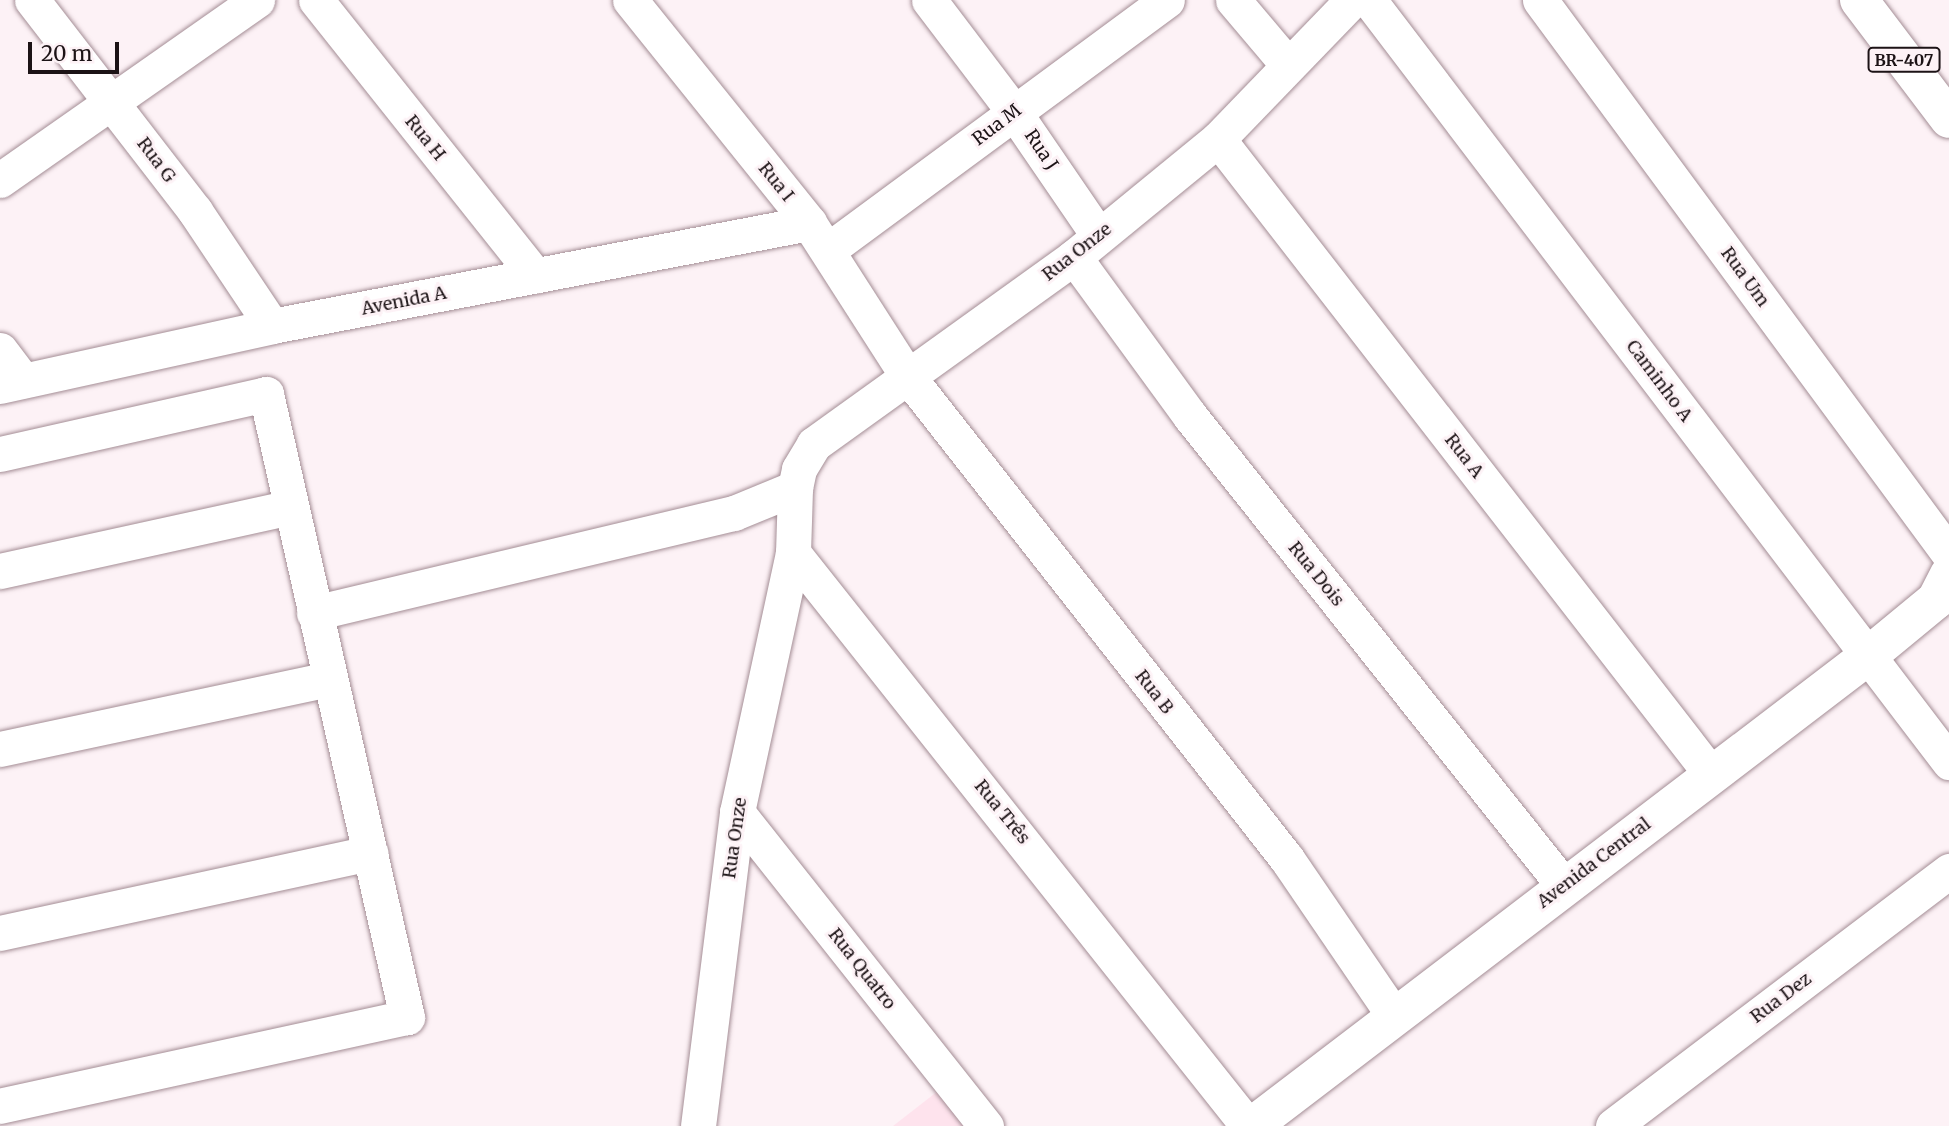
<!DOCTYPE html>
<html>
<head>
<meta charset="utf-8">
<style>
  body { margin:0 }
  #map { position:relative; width:1949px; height:1126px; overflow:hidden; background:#fdf2f6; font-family:Merriweather,serif }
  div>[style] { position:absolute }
  .built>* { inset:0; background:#fee3ed }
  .roads { filter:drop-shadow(0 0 2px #a48d95) drop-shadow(0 0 2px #a48d95) }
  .minor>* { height:35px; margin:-17.5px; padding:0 17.5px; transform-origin:17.5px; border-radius:17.5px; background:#fff }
  .tertiary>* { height:38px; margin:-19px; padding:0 19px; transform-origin:19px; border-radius:19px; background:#fff }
  .primary>* { height:38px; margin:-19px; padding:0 19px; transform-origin:19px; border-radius:19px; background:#fff }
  span { translate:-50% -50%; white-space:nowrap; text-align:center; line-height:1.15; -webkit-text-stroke:6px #fdf2f6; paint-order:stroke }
  .shield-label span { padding:2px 5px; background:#fdf2f6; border:2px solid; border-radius:5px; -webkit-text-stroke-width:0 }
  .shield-label { font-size:16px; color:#1c1316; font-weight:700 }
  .street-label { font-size:18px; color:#1c1316 }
  .scale { position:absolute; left:28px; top:42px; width:91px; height:32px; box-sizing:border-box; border:4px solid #1c1316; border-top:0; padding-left:9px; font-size:21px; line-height:24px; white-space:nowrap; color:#1c1316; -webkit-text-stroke:5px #fdf2f6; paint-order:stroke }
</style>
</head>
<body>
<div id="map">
  <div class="built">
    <div style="clip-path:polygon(938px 1091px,966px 1126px,893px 1126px)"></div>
  </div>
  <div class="roads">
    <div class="minor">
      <div style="left:32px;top:0;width:267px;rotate:52.3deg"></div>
      <div style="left:195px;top:211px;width:138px;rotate:56.2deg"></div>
      <div style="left:316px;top:0;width:352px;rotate:51.5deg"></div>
      <div style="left:630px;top:0;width:286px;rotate:51.2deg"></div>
      <div style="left:809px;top:223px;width:179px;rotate:57.3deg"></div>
      <div style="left:906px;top:374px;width:617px;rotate:51.85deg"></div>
      <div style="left:1287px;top:859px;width:190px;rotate:55.7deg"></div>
      <div style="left:929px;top:0;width:141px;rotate:52.8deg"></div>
      <div style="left:1014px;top:112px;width:150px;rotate:55.6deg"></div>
      <div style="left:1233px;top:0;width:85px;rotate:49.8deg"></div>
      <div style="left:1369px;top:0;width:958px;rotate:52.72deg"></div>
      <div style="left:1540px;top:0;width:689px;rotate:53.56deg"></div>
      <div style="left:1218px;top:139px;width:804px;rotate:52.18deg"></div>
      <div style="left:0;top:180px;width:314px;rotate:-35deg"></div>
      <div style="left:828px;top:250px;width:421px;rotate:-36.4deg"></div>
      <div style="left:1074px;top:257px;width:197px;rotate:53.9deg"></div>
      <div style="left:1190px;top:416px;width:601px;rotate:51.49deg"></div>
      <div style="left:0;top:350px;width:38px;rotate:53deg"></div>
      <div style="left:0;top:386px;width:279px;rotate:-12.4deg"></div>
      <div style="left:272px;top:326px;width:547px;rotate:-10.86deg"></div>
      <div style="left:0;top:454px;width:273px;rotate:-12.7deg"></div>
      <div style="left:266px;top:394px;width:639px;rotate:77.25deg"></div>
      <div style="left:407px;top:1017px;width:417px;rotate:167.7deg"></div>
      <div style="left:0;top:571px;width:298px;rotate:-12.4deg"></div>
      <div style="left:314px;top:613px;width:432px;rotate:-13.4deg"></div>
      <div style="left:734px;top:513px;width:66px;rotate:-22.3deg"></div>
      <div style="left:0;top:749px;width:335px;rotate:-12deg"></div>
      <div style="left:737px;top:812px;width:401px;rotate:51.6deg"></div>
      <div style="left:0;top:933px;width:379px;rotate:-12.2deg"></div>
      <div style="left:698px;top:1126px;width:316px;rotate:-82.9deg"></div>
      <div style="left:737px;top:812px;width:265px;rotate:-77.8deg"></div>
      <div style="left:1248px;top:1126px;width:732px;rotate:-128.45deg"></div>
      <div style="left:793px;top:553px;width:65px;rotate:-88.2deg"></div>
      <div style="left:795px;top:488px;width:19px;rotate:-78deg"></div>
      <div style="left:799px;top:469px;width:29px;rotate:-59deg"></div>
      <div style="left:814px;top:444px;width:320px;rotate:-35.7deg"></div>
      <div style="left:1074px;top:257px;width:186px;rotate:-39.3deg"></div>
      <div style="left:1218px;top:139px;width:193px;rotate:-46deg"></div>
      <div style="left:1613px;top:1126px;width:422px;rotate:-37.2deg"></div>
    </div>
    <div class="tertiary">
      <div style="left:1252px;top:1126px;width:775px;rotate:-37.34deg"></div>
      <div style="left:1868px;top:656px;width:88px;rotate:-39.5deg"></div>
      <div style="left:1936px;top:600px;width:29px;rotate:-63deg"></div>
    </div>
    <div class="primary">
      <div style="left:1859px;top:0;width:149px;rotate:52.9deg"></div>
    </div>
  </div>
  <div class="shield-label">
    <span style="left:1904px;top:60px">BR-407</span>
  </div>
  <div class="street-label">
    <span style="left:997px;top:125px;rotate:-37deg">Rua M</span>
    <span style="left:425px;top:138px;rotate:51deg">Rua H</span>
    <span style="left:1041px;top:150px;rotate:56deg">Rua J</span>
    <span style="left:156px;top:160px;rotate:53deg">Rua G</span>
    <span style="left:776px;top:182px;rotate:51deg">Rua I</span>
    <span style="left:1077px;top:252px;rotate:-38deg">Rua Onze</span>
    <span style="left:1745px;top:277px;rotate:54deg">Rua Um</span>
    <span style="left:404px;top:301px;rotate:-11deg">Avenida A</span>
    <span style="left:1659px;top:381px;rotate:53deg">Caminho A</span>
    <span style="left:1464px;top:456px;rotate:52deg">Rua A</span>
    <span style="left:1316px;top:574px;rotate:51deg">Rua Dois</span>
    <span style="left:1154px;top:692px;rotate:52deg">Rua B</span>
    <span style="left:1002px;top:812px;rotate:51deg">Rua Três</span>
    <span style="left:735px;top:838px;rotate:-82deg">Rua Onze</span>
    <span style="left:1594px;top:863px;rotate:-37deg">Avenida Central</span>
    <span style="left:862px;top:969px;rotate:52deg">Rua Quatro</span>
    <span style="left:1781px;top:998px;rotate:-37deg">Rua Dez</span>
  </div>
  <div class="scale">20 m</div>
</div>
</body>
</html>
